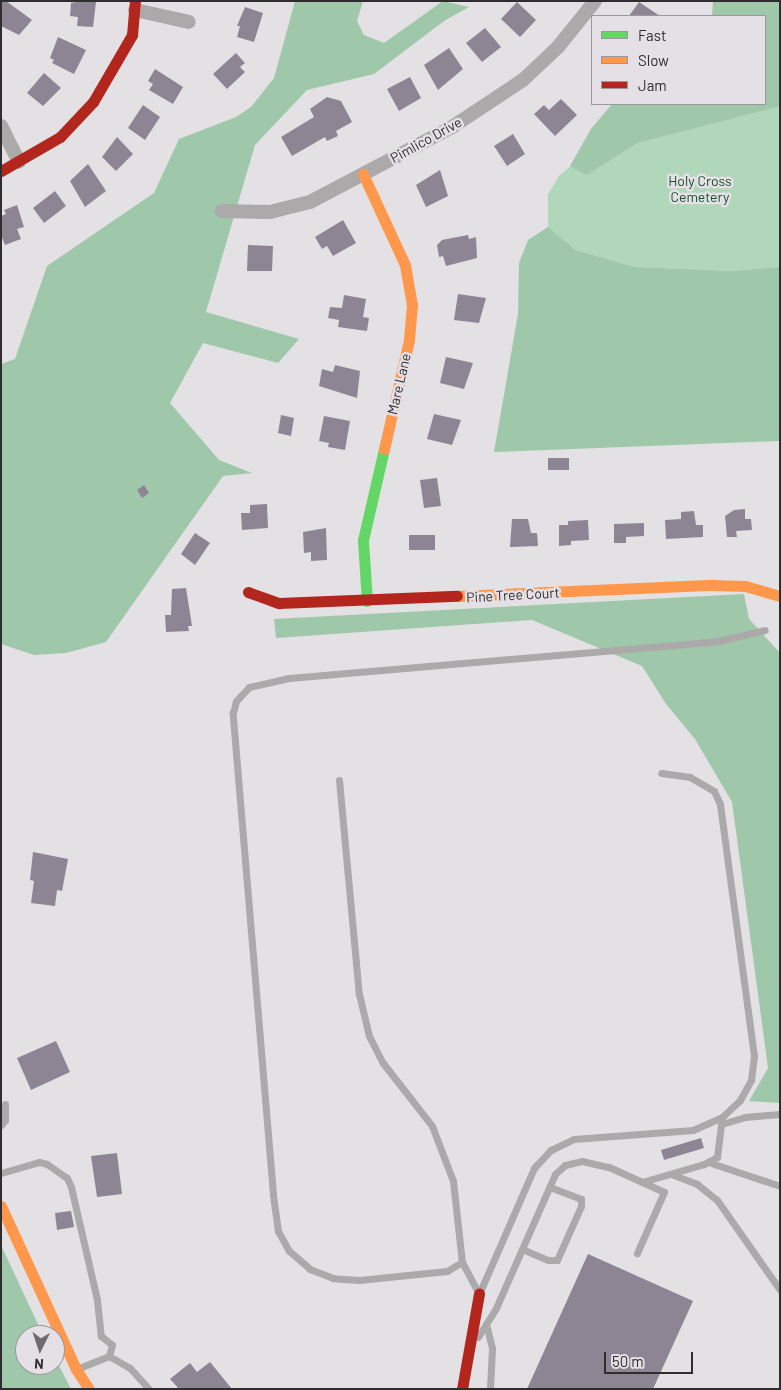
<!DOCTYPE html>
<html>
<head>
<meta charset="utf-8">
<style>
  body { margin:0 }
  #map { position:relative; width:781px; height:1390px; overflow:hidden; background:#e4e1e5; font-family:Barlow,sans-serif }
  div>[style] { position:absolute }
  .green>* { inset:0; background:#b1d7bb }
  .forest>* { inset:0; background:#9fc7a9 }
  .building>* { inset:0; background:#8d8594 }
  .lane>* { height:7px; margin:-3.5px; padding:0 3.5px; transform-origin:3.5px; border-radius:3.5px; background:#aba9aa }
  .street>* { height:14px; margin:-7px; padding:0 7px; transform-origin:7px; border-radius:7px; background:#aba9aa }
  .fast>* { height:11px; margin:-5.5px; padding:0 5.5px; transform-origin:5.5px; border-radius:5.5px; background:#63d668 }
  .slow>* { height:11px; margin:-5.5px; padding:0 5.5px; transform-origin:5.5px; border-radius:5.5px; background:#ff974d }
  .jam>* { height:11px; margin:-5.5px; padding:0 5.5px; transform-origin:5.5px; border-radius:5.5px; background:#b3261e }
  span { translate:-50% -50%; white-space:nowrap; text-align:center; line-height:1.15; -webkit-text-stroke:5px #e5e0e6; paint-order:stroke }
  .street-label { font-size:14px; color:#2f2d30 }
  .park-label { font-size:14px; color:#1a502a }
  .frame { position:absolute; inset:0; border:2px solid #2f2d30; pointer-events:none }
  .legend { position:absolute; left:591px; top:15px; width:175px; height:90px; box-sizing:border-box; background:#e5e0e6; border:1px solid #9c989d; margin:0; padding:6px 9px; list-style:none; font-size:15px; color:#2f2d30 }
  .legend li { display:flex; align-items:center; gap:10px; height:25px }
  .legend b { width:25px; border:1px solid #9c989d }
  .north { position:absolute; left:15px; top:1325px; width:50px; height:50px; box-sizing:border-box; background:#e5e0e6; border:1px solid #9c989d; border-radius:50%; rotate:184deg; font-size:14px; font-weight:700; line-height:20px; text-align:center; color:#2f2d30 }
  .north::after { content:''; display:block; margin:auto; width:18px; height:22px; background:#6e6c6f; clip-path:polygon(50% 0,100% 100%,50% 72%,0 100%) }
  .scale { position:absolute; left:604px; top:1352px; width:89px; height:22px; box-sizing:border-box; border:2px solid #2f2d30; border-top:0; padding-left:6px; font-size:15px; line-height:18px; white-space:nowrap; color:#2f2d30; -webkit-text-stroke:4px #e5e0e6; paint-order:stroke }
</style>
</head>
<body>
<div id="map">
  <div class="green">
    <div style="clip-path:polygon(780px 100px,780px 267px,731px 271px,635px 267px,576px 250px,548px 227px,548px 194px,559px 176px,597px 143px)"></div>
  </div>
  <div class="forest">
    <div style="clip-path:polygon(295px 1px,363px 1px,357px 21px,364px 35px,384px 43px,443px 1px,469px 7px,444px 21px,374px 74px,307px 90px,255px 145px,206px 312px,299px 339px,278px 363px,203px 343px,170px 403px,219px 460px,252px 473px,223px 476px,106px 642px,66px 653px,34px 655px,1px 644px,1px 364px,15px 359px,47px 266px,154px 193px,179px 139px,236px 117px,251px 107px,274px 78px)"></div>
    <div style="clip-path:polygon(713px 1px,780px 1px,780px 106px,637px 143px,587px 175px,570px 166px,591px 129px,612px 104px,765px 104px,765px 16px,712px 16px)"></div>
    <div style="clip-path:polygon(548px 227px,576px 250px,635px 267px,731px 271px,780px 267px,780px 441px,494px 452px,518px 314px,519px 263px,528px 240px)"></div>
    <div style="clip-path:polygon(744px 594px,749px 619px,780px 653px,780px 1103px,749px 1101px,768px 1068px,732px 802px,695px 739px,666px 704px,642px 666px,532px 620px,276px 638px,274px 619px)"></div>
    <div style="clip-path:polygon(1px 1245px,43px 1335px,25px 1335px,25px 1365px,55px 1365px,55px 1358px,71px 1389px,1px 1389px)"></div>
  </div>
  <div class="building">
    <div style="clip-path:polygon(1px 1px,6px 1px,32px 20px,19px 35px,1px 26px)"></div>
    <div style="clip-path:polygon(81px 1px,96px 2px,93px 27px,77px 26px,78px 17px,70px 16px,71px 3px)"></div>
    <div style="clip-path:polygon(517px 2px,536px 20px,520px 37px,501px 19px)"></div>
    <div style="clip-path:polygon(639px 2px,660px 16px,629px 16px)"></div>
    <div style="clip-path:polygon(245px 7px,263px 13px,254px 42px,237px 37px,240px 26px,237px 26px)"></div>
    <div style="clip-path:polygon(485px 28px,501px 47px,482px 62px,466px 43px)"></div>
    <div style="clip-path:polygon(58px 37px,86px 50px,74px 74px,52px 63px,54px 60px,50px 58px)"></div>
    <div style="clip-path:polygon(449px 48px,463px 69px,438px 90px,424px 65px)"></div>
    <div style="clip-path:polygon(236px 53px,245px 63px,240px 67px,245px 72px,227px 89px,213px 74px)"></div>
    <div style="clip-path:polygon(155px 69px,183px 87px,173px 104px,149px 90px,153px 84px,148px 81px)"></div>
    <div style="clip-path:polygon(44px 73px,61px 88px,43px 106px,27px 93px)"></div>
    <div style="clip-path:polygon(410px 77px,421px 98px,399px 111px,387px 89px)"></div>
    <div style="clip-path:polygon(327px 97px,341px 101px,352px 122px,336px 131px,338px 136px,327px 141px,325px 137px,292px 156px,281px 137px,314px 117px,310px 109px)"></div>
    <div style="clip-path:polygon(561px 99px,577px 115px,555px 136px,534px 114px,544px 105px,549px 110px)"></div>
    <div style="clip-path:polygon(143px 105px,160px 117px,145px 140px,128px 128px)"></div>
    <div style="clip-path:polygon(513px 134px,525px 154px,507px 166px,494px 146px)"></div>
    <div style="clip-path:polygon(117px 137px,133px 154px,116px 171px,102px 157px)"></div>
    <div style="clip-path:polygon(88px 164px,106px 191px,85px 207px,70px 181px)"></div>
    <div style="clip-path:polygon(440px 170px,448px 196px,426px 207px,416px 185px)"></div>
    <div style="clip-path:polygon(55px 191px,66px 206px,44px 223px,33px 208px)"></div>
    <div style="clip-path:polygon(17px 205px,24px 227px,17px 229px,21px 239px,5px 245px,1px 235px,1px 216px,6px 214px,4px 210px)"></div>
    <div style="clip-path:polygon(343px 220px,356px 243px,333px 256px,327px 246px,322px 249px,315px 237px)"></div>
    <div style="clip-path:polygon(468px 235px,469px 239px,476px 237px,477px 258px,446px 266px,443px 256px,439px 257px,437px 245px,442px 240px)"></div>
    <div style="clip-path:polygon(248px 245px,273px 246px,272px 271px,247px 271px)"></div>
    <div style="clip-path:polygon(458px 294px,486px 298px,479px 323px,454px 320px)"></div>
    <div style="clip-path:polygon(344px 295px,366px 299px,363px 317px,369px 318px,367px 331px,338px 327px,339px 320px,328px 318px,330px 307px,342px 308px)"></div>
    <div style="clip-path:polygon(446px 357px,473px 363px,464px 389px,440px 383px)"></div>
    <div style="clip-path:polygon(335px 365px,360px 371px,357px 398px,319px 386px,322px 369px,333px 372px)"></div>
    <div style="clip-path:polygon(434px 414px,461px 420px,452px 445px,427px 439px)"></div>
    <div style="clip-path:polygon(281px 415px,294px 418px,291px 436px,278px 433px)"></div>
    <div style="clip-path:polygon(324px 416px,350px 421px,345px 450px,328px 447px,329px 443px,319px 441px)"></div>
    <div style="clip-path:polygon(548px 458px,569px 458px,569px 470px,548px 470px)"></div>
    <div style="clip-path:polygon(437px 478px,441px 506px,424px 508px,420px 480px)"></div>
    <div style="clip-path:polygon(144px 485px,149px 493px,142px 498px,137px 490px)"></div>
    <div style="clip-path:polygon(267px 504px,268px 528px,242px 530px,241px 513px,250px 513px,250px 505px)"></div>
    <div style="clip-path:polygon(745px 509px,745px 519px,751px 519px,752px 530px,736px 531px,737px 537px,727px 537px,725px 516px,734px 510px)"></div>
    <div style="clip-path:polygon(694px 511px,696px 525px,703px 525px,703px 537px,666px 539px,665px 520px,681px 519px,681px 512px)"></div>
    <div style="clip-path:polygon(512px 519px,528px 519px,531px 533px,537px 533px,538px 546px,510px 547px)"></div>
    <div style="clip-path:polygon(588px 520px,589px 540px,571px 541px,571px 545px,559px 546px,559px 525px,568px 525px,568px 521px)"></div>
    <div style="clip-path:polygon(644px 523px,644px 536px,626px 537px,626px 543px,614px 543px,614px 524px)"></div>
    <div style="clip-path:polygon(326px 528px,327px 560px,311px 561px,311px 552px,304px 553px,303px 532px)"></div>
    <div style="clip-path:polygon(195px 533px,210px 543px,195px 565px,181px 554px)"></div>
    <div style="clip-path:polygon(409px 535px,435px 535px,435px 550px,409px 550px)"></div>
    <div style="clip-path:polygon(186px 588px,192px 626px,188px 626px,189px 631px,166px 632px,165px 615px,171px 615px,172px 589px)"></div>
    <div style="clip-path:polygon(33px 852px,68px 859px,62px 891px,57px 890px,55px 906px,31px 903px,34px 881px,30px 880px)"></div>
    <div style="clip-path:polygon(56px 1041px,70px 1072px,31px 1090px,17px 1058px)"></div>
    <div style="clip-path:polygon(701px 1138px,704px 1148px,664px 1160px,661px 1150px)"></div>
    <div style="clip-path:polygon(117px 1153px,122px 1194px,97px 1197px,91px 1156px)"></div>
    <div style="clip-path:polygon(71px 1211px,74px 1227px,57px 1230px,55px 1213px)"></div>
    <div style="clip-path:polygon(588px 1254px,693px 1301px,653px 1389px,527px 1389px)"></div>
    <div style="clip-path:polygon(210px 1362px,232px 1389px,179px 1389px,170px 1379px,190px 1363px,197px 1372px)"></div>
  </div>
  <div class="lane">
    <div style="left:339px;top:780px;width:215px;rotate:84.7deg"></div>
    <div style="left:359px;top:994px;width:43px;rotate:76.6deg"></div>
    <div style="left:369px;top:1036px;width:30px;rotate:63deg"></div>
    <div style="left:383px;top:1063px;width:80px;rotate:52.1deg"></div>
    <div style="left:432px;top:1126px;width:59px;rotate:69.1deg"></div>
    <div style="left:453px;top:1181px;width:81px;rotate:83.7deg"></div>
    <div style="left:462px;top:1262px;width:36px;rotate:62deg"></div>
    <div style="left:722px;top:1124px;width:24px;rotate:-17deg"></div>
    <div style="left:745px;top:1117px;width:35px;rotate:-5deg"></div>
    <div style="left:1px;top:1125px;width:6px;rotate:-51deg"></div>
    <div style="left:5px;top:1120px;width:16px;rotate:-90deg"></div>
    <div style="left:708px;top:1162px;width:76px;rotate:18.4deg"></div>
    <div style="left:1px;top:1173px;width:40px;rotate:-16deg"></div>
    <div style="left:39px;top:1162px;width:8px;rotate:14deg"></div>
    <div style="left:47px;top:1164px;width:24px;rotate:35deg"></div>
    <div style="left:67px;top:1178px;width:10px;rotate:66deg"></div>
    <div style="left:71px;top:1187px;width:116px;rotate:77deg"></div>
    <div style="left:97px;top:1300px;width:36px;rotate:84deg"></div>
    <div style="left:101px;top:1336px;width:14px;rotate:39deg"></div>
    <div style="left:112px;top:1345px;width:11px;rotate:105deg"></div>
    <div style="left:109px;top:1356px;width:35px;rotate:158deg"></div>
    <div style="left:671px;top:1174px;width:28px;rotate:21deg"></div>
    <div style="left:697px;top:1184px;width:26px;rotate:39deg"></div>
    <div style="left:717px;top:1200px;width:110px;rotate:55deg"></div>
    <div style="left:642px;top:1182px;width:65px;rotate:-16.2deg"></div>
    <div style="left:704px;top:1164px;width:15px;rotate:-28deg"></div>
    <div style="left:717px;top:1157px;width:40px;rotate:-82.9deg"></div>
    <div style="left:522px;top:1249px;width:28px;rotate:23deg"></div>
    <div style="left:548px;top:1260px;width:9px"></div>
    <div style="left:557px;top:1260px;width:59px;rotate:-66deg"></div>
    <div style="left:581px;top:1206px;width:7px;rotate:-90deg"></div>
    <div style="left:581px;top:1199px;width:34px;rotate:-159deg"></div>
    <div style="left:462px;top:1262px;width:17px;rotate:149deg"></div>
    <div style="left:447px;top:1271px;width:88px;rotate:174.2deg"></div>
    <div style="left:359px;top:1280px;width:26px;rotate:-176deg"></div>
    <div style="left:333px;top:1278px;width:25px;rotate:-159deg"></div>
    <div style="left:310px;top:1269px;width:28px;rotate:-139deg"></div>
    <div style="left:289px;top:1251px;width:23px;rotate:-119deg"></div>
    <div style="left:278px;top:1231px;width:37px;rotate:-98deg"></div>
    <div style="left:273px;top:1194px;width:483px;rotate:-94.8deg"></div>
    <div style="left:233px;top:713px;width:12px;rotate:-76deg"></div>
    <div style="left:236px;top:701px;width:19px;rotate:-47deg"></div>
    <div style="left:249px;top:687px;width:41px;rotate:-12.7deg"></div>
    <div style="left:289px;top:678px;width:431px;rotate:-4.9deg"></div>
    <div style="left:718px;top:641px;width:48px;rotate:-13.2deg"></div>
    <div style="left:479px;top:1294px;width:137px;rotate:-66.4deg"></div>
    <div style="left:534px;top:1168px;width:25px;rotate:-47deg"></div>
    <div style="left:551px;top:1150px;width:25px;rotate:-26deg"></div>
    <div style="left:574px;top:1139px;width:119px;rotate:-4.3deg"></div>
    <div style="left:693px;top:1130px;width:32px;rotate:-24deg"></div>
    <div style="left:722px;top:1117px;width:25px;rotate:-43deg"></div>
    <div style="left:740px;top:1100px;width:23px;rotate:-61deg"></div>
    <div style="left:751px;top:1080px;width:24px;rotate:-83deg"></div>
    <div style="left:754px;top:1056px;width:254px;rotate:-97.7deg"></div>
    <div style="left:720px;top:804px;width:14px;rotate:-115deg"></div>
    <div style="left:714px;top:791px;width:28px;rotate:-150deg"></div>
    <div style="left:690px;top:777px;width:29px;rotate:-172deg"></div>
    <div style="left:486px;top:1324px;width:25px;rotate:76deg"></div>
    <div style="left:492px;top:1348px;width:41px;rotate:92.8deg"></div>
    <div style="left:478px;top:1337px;width:34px;rotate:-58deg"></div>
    <div style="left:496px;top:1308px;width:146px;rotate:-66.2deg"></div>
    <div style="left:555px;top:1174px;width:13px;rotate:-42deg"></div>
    <div style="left:565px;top:1165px;width:17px;rotate:-13deg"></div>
    <div style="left:582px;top:1161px;width:28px;rotate:13deg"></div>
    <div style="left:609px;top:1167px;width:60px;rotate:24.4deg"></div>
    <div style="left:664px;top:1192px;width:67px;rotate:113.9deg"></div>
    <div style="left:109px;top:1356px;width:24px;rotate:30deg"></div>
    <div style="left:130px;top:1368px;width:28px;rotate:48deg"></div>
  </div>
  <div class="street">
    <div style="left:135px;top:10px;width:55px;rotate:12.5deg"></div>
    <div style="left:1px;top:126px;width:40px;rotate:63.4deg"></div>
    <div style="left:222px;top:211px;width:48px;rotate:1.2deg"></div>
    <div style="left:270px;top:212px;width:41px;rotate:-14deg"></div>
    <div style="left:310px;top:202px;width:161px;rotate:-27.8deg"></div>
    <div style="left:452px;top:127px;width:85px;rotate:-33.5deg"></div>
    <div style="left:523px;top:80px;width:48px;rotate:-43.3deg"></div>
    <div style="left:558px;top:47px;width:59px;rotate:-51.2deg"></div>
  </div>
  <div class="fast">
    <div style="left:367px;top:601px;width:61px;rotate:-93.8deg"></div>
    <div style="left:363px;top:540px;width:93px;rotate:-77deg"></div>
  </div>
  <div class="slow">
    <div style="left:363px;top:174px;width:100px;rotate:65.2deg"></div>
    <div style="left:405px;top:265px;width:41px;rotate:80.1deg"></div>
    <div style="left:412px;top:305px;width:35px;rotate:95deg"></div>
    <div style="left:409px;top:340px;width:112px;rotate:102.9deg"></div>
    <div style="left:457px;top:596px;width:256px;rotate:-2.5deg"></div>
    <div style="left:713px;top:585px;width:32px;rotate:2deg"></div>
    <div style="left:745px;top:586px;width:36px;rotate:16deg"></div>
    <div style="left:1px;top:1206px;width:179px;rotate:65.3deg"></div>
    <div style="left:76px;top:1369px;width:24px;rotate:57deg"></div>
  </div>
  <div class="jam">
    <div style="left:1px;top:171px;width:68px;rotate:-30deg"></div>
    <div style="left:60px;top:137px;width:48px;rotate:-46.7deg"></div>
    <div style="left:93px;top:102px;width:78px;rotate:-59.8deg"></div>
    <div style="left:132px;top:35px;width:34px;rotate:-85deg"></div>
    <div style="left:248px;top:592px;width:33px;rotate:20deg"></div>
    <div style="left:279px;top:603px;width:178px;rotate:-2.3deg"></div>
    <div style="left:462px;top:1389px;width:97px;rotate:-79.9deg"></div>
  </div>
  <div class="street-label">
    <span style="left:426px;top:140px;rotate:-29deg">Pimlico Drive</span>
    <span style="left:399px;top:384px;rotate:-77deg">Mare Lane</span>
    <span style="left:513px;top:595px;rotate:-3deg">Pine Tree Court</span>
  </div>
  <div class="park-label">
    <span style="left:700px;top:189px">Holy Cross<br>Cemetery</span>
  </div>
  <div class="frame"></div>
  <ul class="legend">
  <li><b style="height:6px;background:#63d668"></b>Fast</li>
  <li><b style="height:6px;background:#ff974d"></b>Slow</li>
  <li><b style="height:6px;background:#b3261e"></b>Jam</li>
  </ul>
  <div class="north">N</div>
  <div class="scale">50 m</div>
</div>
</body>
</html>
